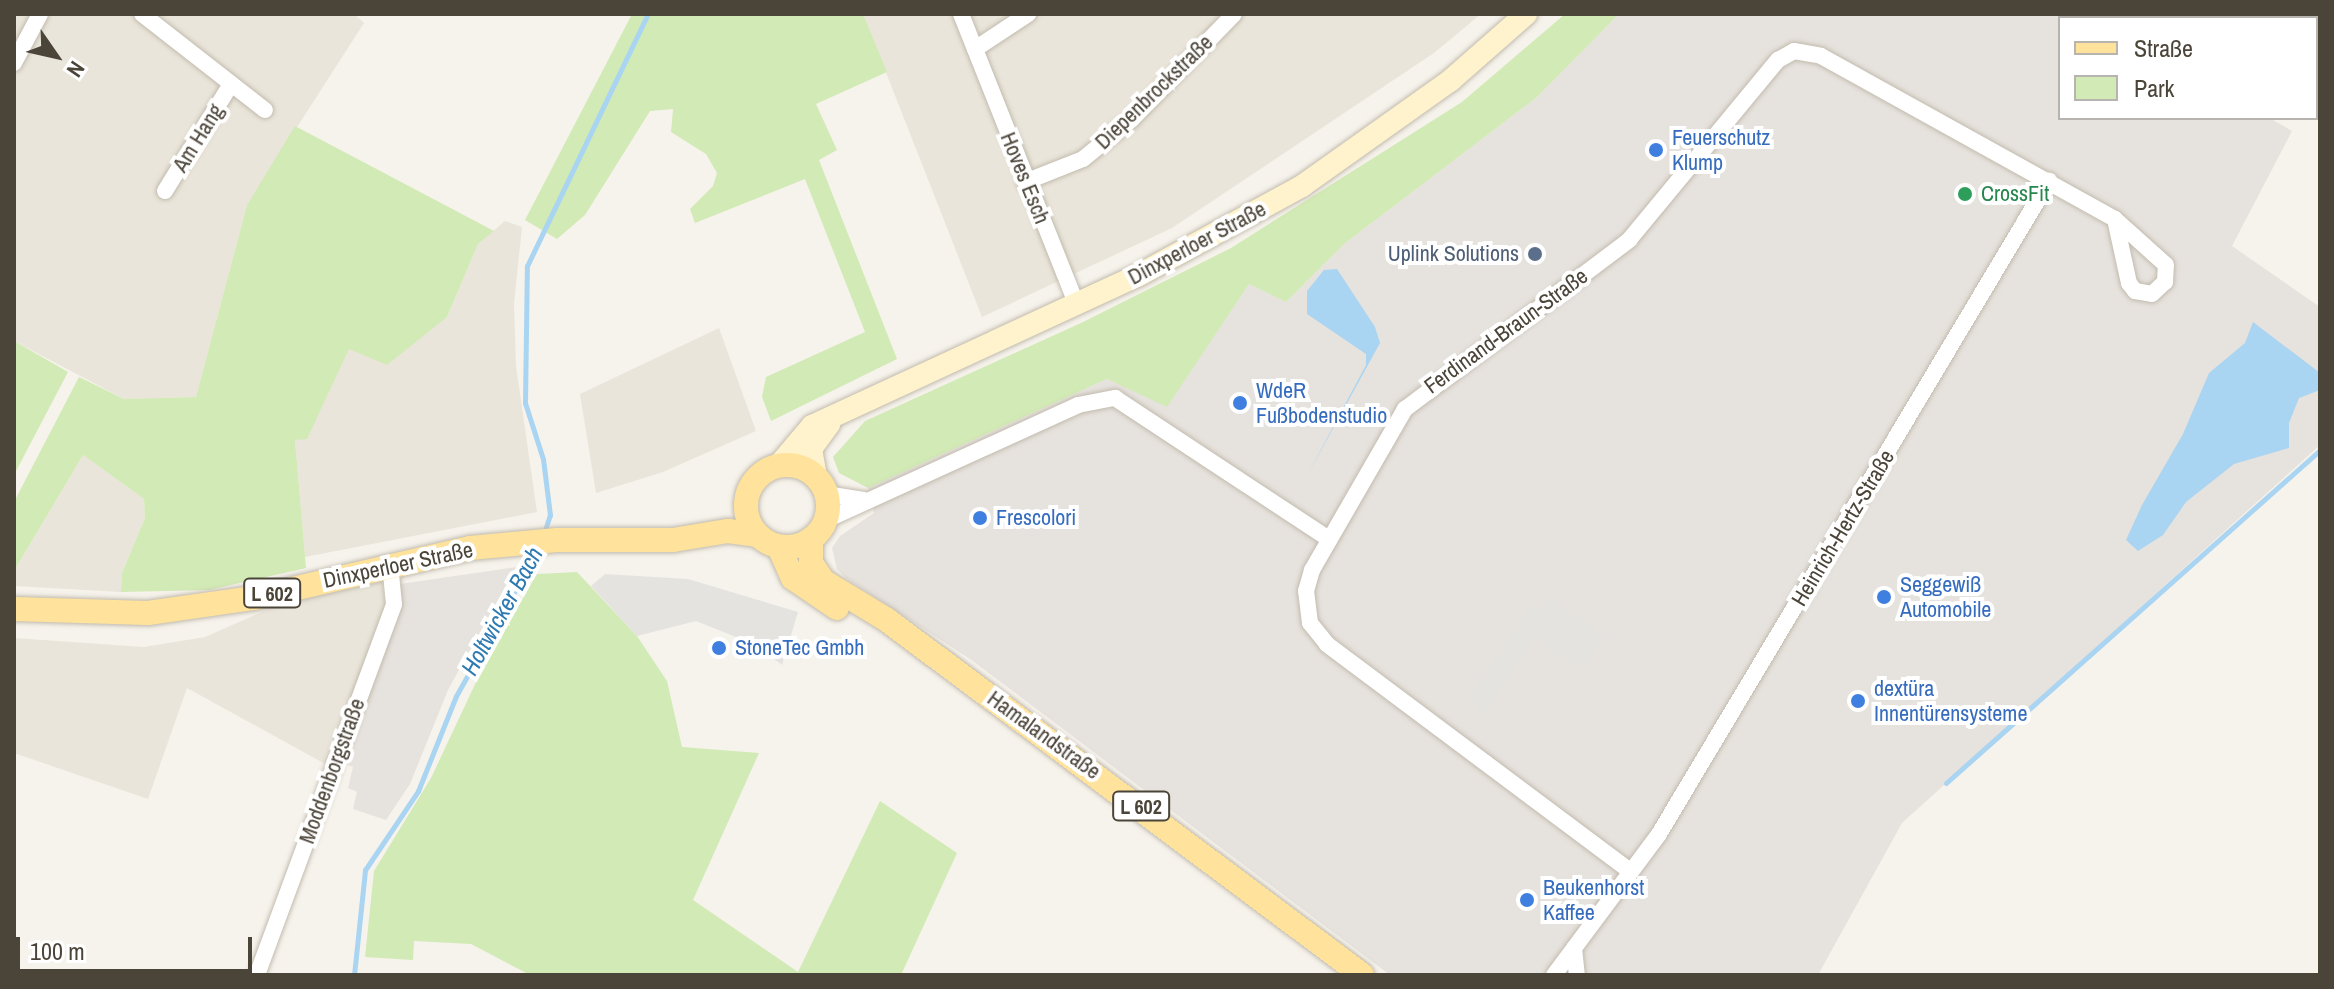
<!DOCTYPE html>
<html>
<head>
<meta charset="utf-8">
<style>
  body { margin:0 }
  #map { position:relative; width:2334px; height:989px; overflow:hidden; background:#f6f3ec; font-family:"Archivo Narrow",sans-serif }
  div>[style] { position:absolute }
  .residential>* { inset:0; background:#eae5da }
  .industrial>* { inset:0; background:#e6e2dd }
  .green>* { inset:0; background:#d2eab5 }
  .parking>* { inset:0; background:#e5e3e0 }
  .water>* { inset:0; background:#a9d4f2 }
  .stream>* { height:5px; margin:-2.5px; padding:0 2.5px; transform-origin:2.5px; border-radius:2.5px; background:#a9d4f2 }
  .roads { filter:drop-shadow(0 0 2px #c2bbae) drop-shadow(0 0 2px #c2bbae) }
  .street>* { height:16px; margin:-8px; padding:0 8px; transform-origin:8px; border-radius:8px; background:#fff }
  .secondary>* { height:22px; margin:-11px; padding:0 11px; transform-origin:11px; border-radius:11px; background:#fff3cd }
  .primary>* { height:24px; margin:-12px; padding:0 12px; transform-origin:12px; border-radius:12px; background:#ffe39c }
  .primary>.ring { margin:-12px; padding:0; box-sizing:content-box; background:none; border:24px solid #ffe39c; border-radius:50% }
  .dots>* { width:22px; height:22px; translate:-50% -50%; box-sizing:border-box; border:4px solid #fff; border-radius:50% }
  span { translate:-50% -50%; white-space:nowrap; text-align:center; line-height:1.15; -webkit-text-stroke:8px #fff; paint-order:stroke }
  .shield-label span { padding:2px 6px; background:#fff; border:2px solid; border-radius:6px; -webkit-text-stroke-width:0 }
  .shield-label { font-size:20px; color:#4b4439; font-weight:700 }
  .street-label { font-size:22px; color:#4b4439 }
  .shop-label { font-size:22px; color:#366cbe }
  .left { translate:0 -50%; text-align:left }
  .leisure-label { font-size:22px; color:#27864d }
  .service-label { font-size:22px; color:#4e5e75 }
  .right { translate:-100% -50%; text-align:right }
  .water-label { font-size:24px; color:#2e7ab2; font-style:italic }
  .frame { position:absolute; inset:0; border:16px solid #4b4439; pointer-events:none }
  .legend { position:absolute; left:2058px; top:16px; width:260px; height:104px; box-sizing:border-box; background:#fff; border:2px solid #b7b4b0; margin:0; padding:10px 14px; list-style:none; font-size:24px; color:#4b4439 }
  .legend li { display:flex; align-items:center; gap:16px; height:40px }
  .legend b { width:40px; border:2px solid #b7b4b0 }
  .north { position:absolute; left:16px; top:16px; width:80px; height:80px; -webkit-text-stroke:6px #fff; paint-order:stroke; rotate:124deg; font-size:22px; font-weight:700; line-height:32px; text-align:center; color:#4b4439 }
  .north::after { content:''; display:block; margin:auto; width:28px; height:36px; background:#4b4439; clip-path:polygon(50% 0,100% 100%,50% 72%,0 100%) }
  .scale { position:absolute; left:16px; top:937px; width:236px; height:36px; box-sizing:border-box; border:4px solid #4b4439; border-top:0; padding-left:10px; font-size:24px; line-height:28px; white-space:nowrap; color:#4b4439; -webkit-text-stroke:6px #fff; paint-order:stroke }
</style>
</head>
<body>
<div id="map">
  <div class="residential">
    <div style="clip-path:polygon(14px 14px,354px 14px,364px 23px,247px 205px,196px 397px,124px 399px,14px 341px)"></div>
    <div style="clip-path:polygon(863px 14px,1481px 14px,1434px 53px,1172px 228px,982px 317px)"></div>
    <div style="clip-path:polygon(505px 221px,522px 227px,514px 304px,516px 366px,537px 512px,305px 557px,295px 440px,307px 438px,349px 348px,447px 317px,478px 244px)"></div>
    <div style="clip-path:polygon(719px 328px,756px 431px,663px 472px,596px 493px,580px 394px)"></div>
    <div style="clip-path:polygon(83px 455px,144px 499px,145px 518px,122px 573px,121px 592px,14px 586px,14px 571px)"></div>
    <div style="clip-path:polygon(382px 582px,386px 606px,327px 765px,187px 688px,148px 799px,14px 753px,14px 638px,144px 647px,205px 637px,280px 604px)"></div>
  </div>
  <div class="industrial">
    <div style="clip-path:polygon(1619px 14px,2102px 14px,2108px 18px,2060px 18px,2060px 118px,2270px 118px,2292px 131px,2232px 246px,2320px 307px,2320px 445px,1902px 823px,1818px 975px,1390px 975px,970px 659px,847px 579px,837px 569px,832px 548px,840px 536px,874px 513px,868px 488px,1107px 379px,1167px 406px,1249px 284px,1286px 302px,1344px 244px,1536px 98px)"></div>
    <div style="clip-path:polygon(516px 567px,448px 690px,410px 784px,386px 820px,353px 809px,357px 792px,348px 788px,353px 767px,343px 763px,400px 584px)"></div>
  </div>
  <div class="green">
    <div style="clip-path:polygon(632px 14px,863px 14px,887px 72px,816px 104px,837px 150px,819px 160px,897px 359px,771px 421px,762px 397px,766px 377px,865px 332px,805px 179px,695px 223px,690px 209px,713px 186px,717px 173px,706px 154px,671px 132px,673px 109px,650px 111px,585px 215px,557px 239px,525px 220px)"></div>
    <div style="clip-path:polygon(1565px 14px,1619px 14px,1536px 98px,1344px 244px,1286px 302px,1249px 284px,1167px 407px,1107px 379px,868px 488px,839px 473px,833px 457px,865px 421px,1083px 322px,1231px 248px,1462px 102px)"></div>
    <div style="clip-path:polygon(295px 126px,494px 231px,478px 244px,447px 317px,387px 365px,349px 349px,307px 439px,295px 440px,306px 568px,209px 590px,121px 592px,122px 573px,145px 518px,144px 499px,83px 455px,14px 571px,14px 502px,79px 377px,124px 399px,196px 397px,247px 205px)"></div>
    <div style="clip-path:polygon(14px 341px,68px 372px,14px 475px)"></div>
    <div style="clip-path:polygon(577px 572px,637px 636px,667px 681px,682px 747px,759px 753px,693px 900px,798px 972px,880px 801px,957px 853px,901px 975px,530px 975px,471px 944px,414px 941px,413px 960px,365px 957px,374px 871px,431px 778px,485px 663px,537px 574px)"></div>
  </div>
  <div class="parking">
    <div style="clip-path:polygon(605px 574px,688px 579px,798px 612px,782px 665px,756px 645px,696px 621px,637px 636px,591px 586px)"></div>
    <div style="clip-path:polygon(1550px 599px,1605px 636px,1582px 669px,1535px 638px,1482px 715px,1472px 694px,1534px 602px,1541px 613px)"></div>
  </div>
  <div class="water">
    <div style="clip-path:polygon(1337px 269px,1375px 327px,1380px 343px,1308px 474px,1366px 365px,1366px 354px,1307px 314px,1307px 291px,1324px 270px)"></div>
    <div style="clip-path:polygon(2253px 322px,2320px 373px,2320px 390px,2299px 398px,2289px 423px,2289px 448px,2234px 464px,2186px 502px,2163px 535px,2138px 551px,2126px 540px,2142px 505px,2183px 434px,2209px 373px,2245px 343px)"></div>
  </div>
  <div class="stream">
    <div style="left:544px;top:533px;width:19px;rotate:-72deg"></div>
    <div style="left:550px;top:515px;width:56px;rotate:-97.1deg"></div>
    <div style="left:543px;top:459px;width:59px;rotate:-107.8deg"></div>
    <div style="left:525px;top:403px;width:137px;rotate:-89.2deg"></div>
    <div style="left:527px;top:266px;width:280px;rotate:-64.4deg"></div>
    <div style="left:1946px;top:783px;width:501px;rotate:-41.68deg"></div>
    <div style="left:354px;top:975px;width:106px;rotate:-84deg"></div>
    <div style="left:365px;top:870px;width:95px;rotate:-56.1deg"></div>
    <div style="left:418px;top:791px;width:102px;rotate:-68.2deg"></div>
    <div style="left:456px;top:696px;width:167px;rotate:-60.7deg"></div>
  </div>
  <div class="roads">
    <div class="street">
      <div style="left:142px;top:14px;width:156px;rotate:38deg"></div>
      <div style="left:961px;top:14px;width:313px;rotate:68.3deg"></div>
      <div style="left:975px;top:49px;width:64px;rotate:-33.4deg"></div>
      <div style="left:14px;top:63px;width:55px;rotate:-62deg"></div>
      <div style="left:1025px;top:182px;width:62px;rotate:-21.6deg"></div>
      <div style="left:1083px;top:159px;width:63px;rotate:-39.2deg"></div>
      <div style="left:1132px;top:119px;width:146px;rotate:-45.8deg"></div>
      <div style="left:165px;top:191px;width:126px;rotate:-58.3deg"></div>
      <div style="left:826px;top:494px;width:38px;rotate:9deg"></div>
      <div style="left:826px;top:520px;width:277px;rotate:-24.5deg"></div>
      <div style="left:1078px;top:405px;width:38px;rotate:-11deg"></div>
      <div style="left:1115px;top:398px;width:256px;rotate:33.4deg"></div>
      <div style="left:1630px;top:871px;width:379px;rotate:-143.2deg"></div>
      <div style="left:1327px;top:644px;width:27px;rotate:-129deg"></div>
      <div style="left:1310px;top:623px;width:32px;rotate:-97deg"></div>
      <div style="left:1306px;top:591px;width:22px;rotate:-74deg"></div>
      <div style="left:1312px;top:570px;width:186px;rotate:-60deg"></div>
      <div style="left:1405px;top:409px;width:281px;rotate:-37deg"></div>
      <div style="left:1629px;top:240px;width:234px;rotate:-50.4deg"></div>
      <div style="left:1778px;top:60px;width:18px;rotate:-29deg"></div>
      <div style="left:1794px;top:51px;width:27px;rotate:10deg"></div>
      <div style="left:1821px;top:56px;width:336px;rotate:29deg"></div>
      <div style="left:2115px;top:219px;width:66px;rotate:77.7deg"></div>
      <div style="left:2129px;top:283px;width:10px;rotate:53deg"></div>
      <div style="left:2135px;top:291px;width:17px;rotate:10deg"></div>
      <div style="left:2152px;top:294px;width:18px;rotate:-43deg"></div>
      <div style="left:2165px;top:282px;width:17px;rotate:-87deg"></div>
      <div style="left:2166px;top:265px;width:69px;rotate:-138deg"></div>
      <div style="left:1574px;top:948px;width:27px;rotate:84deg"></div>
      <div style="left:257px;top:975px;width:395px;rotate:-69.7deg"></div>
      <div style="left:394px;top:604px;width:40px;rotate:-95.7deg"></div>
      <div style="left:1554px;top:975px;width:176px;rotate:-53.3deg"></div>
      <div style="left:1659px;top:834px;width:761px;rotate:-59.15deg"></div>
    </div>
    <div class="secondary">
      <div style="left:779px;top:465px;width:51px;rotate:-49.8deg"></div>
      <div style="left:812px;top:426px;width:360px;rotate:-24.8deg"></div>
      <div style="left:1139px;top:275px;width:186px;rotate:-28.6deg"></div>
      <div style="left:1302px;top:186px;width:183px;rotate:-35.4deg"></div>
      <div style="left:1451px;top:80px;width:100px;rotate:-41.3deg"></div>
      <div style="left:816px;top:477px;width:28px;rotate:-100deg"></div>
      <div style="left:811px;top:449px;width:31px;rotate:-54deg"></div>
    </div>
    <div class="primary">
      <div class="ring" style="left:746px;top:465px;width:58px;height:58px"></div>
      <div style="left:811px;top:539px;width:24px;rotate:90deg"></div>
      <div style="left:811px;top:563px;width:22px;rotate:56deg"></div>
      <div style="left:823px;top:581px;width:75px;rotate:31.4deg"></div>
      <div style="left:887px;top:620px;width:593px;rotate:36.77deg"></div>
      <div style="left:779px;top:547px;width:34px;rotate:66deg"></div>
      <div style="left:793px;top:578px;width:53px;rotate:34.3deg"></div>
      <div style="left:14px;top:609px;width:134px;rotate:1.7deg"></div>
      <div style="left:148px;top:613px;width:107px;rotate:-8.1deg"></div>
      <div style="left:254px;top:598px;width:222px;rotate:-13deg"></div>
      <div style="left:470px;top:548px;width:87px;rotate:-5.3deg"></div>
      <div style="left:557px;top:540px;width:116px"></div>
      <div style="left:673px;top:540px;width:56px;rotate:-9.3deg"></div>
      <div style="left:728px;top:531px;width:29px;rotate:8deg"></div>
    </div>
  </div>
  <div class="dots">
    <div style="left:1656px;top:150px;background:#3f7fe0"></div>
    <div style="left:1965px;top:194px;background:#2e9e5b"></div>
    <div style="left:1535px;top:254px;background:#5c6f8a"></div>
    <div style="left:1240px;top:403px;background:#3f7fe0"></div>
    <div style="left:980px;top:518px;background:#3f7fe0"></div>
    <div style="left:1884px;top:597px;background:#3f7fe0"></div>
    <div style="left:719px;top:648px;background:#3f7fe0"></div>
    <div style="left:1858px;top:701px;background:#3f7fe0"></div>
    <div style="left:1527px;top:900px;background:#3f7fe0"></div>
  </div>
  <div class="shield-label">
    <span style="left:272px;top:593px">L 602</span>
    <span style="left:1141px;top:806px">L 602</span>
  </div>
  <div class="street-label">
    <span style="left:1154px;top:92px;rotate:-44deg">Diepenbrockstraße</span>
    <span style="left:198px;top:138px;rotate:-58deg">Am Hang</span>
    <span style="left:1025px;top:178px;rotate:68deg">Hoves Esch</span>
    <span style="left:1197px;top:243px;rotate:-28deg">Dinxperloer Straße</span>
    <span style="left:1506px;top:331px;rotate:-36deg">Ferdinand-Braun-Straße</span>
    <span style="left:1843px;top:528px;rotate:-59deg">Heinrich-Hertz-Straße</span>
    <span style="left:398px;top:565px;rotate:-12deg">Dinxperloer Straße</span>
    <span style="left:1044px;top:735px;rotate:36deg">Hamalandstraße</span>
    <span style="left:332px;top:771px;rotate:-70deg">Moddenborgstraße</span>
  </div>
  <div class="shop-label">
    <span class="left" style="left:1672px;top:150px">Feuerschutz<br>Klump</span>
    <span class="left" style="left:1256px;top:403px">WdeR<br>Fußbodenstudio</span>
    <span class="left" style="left:996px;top:518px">Frescolori</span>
    <span class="left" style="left:1900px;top:597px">Seggewiß<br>Automobile</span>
    <span class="left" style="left:735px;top:648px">StoneTec Gmbh</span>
    <span class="left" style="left:1874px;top:701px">dextüra<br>Innentürensysteme</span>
    <span class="left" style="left:1543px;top:900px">Beukenhorst<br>Kaffee</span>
  </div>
  <div class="leisure-label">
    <span class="left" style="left:1981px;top:194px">CrossFit</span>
  </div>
  <div class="service-label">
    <span class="right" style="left:1519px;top:254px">Uplink Solutions</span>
  </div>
  <div class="water-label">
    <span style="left:502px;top:611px;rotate:-61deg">Holtwicker Bach</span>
  </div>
  <div class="frame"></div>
  <ul class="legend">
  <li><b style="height:10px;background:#ffe39c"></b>Straße</li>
  <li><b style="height:22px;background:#d2eab5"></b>Park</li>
  </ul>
  <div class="north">N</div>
  <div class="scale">100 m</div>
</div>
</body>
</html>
